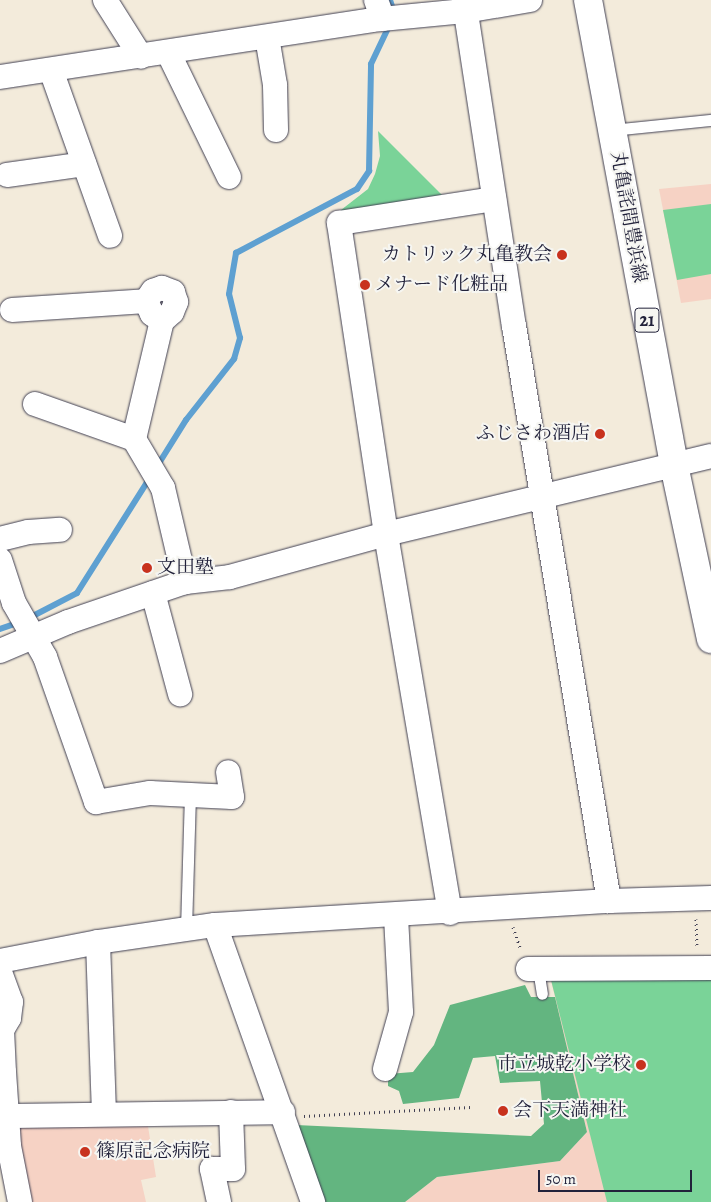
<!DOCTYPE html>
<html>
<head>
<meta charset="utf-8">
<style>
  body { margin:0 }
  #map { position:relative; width:711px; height:1202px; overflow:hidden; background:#f3ebdb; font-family:Alegreya,"Noto Serif JP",serif }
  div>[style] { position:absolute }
  .built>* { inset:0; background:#f6d2c4 }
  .green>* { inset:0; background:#7ad398 }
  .forest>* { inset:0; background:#63b580 }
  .stream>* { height:6px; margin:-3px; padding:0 3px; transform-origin:3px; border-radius:3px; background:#5ea0d1 }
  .path>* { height:3px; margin-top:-1.5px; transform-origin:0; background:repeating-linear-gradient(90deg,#414053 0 1px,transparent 0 5px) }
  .roads { filter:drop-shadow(0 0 1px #414053) drop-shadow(0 0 1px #414053) }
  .service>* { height:11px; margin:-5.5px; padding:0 5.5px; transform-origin:5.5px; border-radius:5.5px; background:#fff }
  .minor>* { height:24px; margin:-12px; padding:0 12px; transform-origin:12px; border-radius:12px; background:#fff }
  .primary>* { height:28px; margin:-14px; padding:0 14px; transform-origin:14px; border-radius:14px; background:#fff }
  .dots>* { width:14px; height:14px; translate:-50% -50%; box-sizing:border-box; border:2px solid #f6f6f2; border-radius:50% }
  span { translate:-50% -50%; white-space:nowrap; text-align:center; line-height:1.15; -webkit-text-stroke:4px #f6f6f2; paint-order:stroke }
  .shield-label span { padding:1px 4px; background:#f6f6f2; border:1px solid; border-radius:4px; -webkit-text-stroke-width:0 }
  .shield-label { font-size:18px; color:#22223b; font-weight:700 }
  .street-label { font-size:19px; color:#22223b }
  .poi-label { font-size:19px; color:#22223b }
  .right { translate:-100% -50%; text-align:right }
  .left { translate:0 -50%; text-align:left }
  .scale { position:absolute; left:538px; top:1170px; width:154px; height:22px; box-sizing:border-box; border:2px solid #22223b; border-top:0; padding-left:6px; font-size:15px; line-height:18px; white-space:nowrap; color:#22223b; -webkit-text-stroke:4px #f6f6f2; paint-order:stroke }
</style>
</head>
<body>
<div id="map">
  <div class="built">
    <div style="clip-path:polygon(711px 184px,711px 299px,681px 303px,659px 189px)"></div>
    <div style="clip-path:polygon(550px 976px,711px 1202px,405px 1202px,437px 1177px,560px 1161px,587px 1132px)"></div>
    <div style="clip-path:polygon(147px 1120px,156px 1177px,141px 1180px,146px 1202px,28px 1202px,14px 1126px)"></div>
  </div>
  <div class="green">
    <div style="clip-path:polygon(378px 131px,447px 200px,342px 215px,341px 210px,368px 189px,375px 174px,380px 156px)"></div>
    <div style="clip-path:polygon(711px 204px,711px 274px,677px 280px,663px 210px)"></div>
    <div style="clip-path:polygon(550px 976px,711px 977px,711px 1202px,607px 1202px)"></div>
  </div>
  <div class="forest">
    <div style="clip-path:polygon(525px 985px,531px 997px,555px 997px,587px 1132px,560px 1161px,437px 1177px,405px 1202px,322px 1202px,296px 1125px,531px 1136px,544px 1124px,540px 1081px,500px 1083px,495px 1056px,473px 1058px,459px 1098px,403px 1104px,399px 1091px,388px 1086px,388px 1074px,413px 1072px,434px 1045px,450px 1005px)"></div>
  </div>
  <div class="stream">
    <div style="left:390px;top:0;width:13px;rotate:72deg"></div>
    <div style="left:156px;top:468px;width:57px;rotate:-58deg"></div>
    <div style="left:186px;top:420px;width:78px;rotate:-51.8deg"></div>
    <div style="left:234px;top:359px;width:22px;rotate:-74deg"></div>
    <div style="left:240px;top:338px;width:45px;rotate:-104deg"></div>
    <div style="left:229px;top:294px;width:42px;rotate:-80.3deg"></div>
    <div style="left:236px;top:253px;width:137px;rotate:-27.9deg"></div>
    <div style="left:357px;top:189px;width:22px;rotate:-56deg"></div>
    <div style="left:369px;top:171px;width:107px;rotate:-88.9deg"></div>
    <div style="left:371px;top:64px;width:44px;rotate:-64.6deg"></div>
    <div style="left:29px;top:618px;width:54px;rotate:-27.5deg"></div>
    <div style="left:77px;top:593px;width:138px;rotate:-57.7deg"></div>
    <div style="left:0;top:629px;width:21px;rotate:-19deg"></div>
  </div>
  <div class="path">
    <div style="left:696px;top:919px;width:29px;rotate:88deg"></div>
    <div style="left:513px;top:927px;width:24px;rotate:71deg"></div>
    <div style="left:304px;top:1116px;width:167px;rotate:-3.1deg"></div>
  </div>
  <div class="roads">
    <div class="service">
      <div style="left:612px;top:130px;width:100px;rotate:-5.8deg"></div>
      <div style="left:186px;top:929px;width:134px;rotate:-88.3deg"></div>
      <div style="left:538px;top:969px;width:25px;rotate:81deg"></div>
    </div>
    <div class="minor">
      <div style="left:105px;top:0;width:67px;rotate:57.7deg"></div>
      <div style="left:376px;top:0;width:20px;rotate:70deg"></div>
      <div style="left:464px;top:0;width:330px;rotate:81.3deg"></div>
      <div style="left:514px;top:326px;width:583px;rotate:80.62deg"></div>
      <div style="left:267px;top:37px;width:49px;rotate:80.5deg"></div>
      <div style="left:275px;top:85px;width:45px;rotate:88.7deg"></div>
      <div style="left:168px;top:52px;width:139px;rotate:64deg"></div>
      <div style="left:51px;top:70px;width:176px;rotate:70.4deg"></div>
      <div style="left:0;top:77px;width:375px;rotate:-8.7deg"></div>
      <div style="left:371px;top:20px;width:94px;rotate:-5.5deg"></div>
      <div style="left:465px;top:11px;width:66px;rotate:-9.6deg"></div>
      <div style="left:7px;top:175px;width:78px;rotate:-8.1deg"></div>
      <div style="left:12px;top:310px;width:134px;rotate:-3.8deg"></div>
      <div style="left:35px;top:404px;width:105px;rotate:19.5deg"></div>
      <div style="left:134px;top:439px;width:57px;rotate:59.4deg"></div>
      <div style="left:163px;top:488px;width:97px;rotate:76.8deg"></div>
      <div style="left:134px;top:439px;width:121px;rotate:-76.7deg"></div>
      <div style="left:162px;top:321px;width:13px;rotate:-42deg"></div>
      <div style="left:172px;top:312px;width:11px;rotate:-68deg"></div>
      <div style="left:176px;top:302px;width:10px;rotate:-107deg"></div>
      <div style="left:173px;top:292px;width:12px;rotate:-160deg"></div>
      <div style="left:162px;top:288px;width:9px;rotate:162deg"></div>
      <div style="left:153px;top:291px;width:12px;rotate:125deg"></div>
      <div style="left:146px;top:301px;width:14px;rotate:65deg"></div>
      <div style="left:152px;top:314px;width:12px;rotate:35deg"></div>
      <div style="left:0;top:539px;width:29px;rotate:-14deg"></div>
      <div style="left:28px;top:532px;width:32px;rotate:-4deg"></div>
      <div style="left:0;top:560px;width:45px;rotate:72deg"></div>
      <div style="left:14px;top:603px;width:62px;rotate:60.1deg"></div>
      <div style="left:45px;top:657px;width:154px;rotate:70.6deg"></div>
      <div style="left:96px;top:802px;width:55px;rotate:-9.5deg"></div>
      <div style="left:150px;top:793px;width:82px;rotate:2.8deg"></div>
      <div style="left:232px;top:797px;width:25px;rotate:-99deg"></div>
      <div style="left:153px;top:593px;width:105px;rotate:75deg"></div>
      <div style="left:0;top:651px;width:74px;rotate:-23.1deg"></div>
      <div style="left:68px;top:622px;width:124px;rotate:-18.9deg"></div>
      <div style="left:185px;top:582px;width:45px;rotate:-6.3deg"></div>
      <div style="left:230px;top:577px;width:162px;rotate:-15.4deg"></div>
      <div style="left:386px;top:534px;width:334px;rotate:-13.5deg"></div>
      <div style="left:450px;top:913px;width:384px;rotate:-99.6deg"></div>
      <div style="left:386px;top:534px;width:315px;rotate:-98.6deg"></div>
      <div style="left:339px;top:223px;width:157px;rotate:-8.8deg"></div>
      <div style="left:215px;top:925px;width:294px;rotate:70.5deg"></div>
      <div style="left:98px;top:942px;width:172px;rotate:88deg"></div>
      <div style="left:0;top:961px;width:100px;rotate:-11deg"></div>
      <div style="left:98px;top:942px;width:118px;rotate:-8.3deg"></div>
      <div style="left:215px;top:925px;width:395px;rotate:-3.5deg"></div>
      <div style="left:609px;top:901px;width:102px;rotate:-1.7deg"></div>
      <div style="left:528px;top:969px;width:183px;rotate:-0.3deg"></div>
      <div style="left:0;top:972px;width:32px;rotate:70deg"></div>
      <div style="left:11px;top:1002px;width:16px;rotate:97deg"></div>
      <div style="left:9px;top:1018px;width:14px;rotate:120deg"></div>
      <div style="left:2px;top:1030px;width:42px;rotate:87.3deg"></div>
      <div style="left:4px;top:1072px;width:74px;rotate:86.1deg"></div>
      <div style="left:9px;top:1146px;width:57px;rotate:78.9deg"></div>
      <div style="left:385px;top:1069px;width:59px;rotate:-74.3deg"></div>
      <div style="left:401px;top:1012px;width:97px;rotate:-93deg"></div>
      <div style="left:7px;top:1116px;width:276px;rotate:-0.8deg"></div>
      <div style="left:219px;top:1202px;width:34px;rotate:-102deg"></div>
      <div style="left:212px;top:1169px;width:21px"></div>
      <div style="left:233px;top:1169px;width:57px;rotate:-92deg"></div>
    </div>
    <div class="primary">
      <div style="left:588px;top:0;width:473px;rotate:79.5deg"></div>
      <div style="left:674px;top:465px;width:178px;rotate:78deg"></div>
    </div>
  </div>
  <div class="dots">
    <div style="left:562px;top:255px;background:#c8321e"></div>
    <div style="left:365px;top:285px;background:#c8321e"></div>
    <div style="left:600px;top:434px;background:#c8321e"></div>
    <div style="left:147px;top:568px;background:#c8321e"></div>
    <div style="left:641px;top:1065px;background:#c8321e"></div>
    <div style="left:503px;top:1111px;background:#c8321e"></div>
    <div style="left:85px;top:1152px;background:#c8321e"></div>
  </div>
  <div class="shield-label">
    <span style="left:647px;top:320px">21</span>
  </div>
  <div class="street-label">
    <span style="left:628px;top:217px;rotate:80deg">丸亀詫間豊浜線</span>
  </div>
  <div class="poi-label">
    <span class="right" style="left:552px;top:255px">カトリック丸亀教会</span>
    <span class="left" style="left:375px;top:285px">メナード化粧品</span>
    <span class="right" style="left:590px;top:434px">ふじさわ酒店</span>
    <span class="left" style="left:157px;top:568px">文田塾</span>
    <span class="right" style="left:631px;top:1065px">市立城乾小学校</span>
    <span class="left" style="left:513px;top:1111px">会下天満神社</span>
    <span class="left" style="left:96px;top:1152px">篠原記念病院</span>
  </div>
  <div class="scale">50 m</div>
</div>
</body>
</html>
